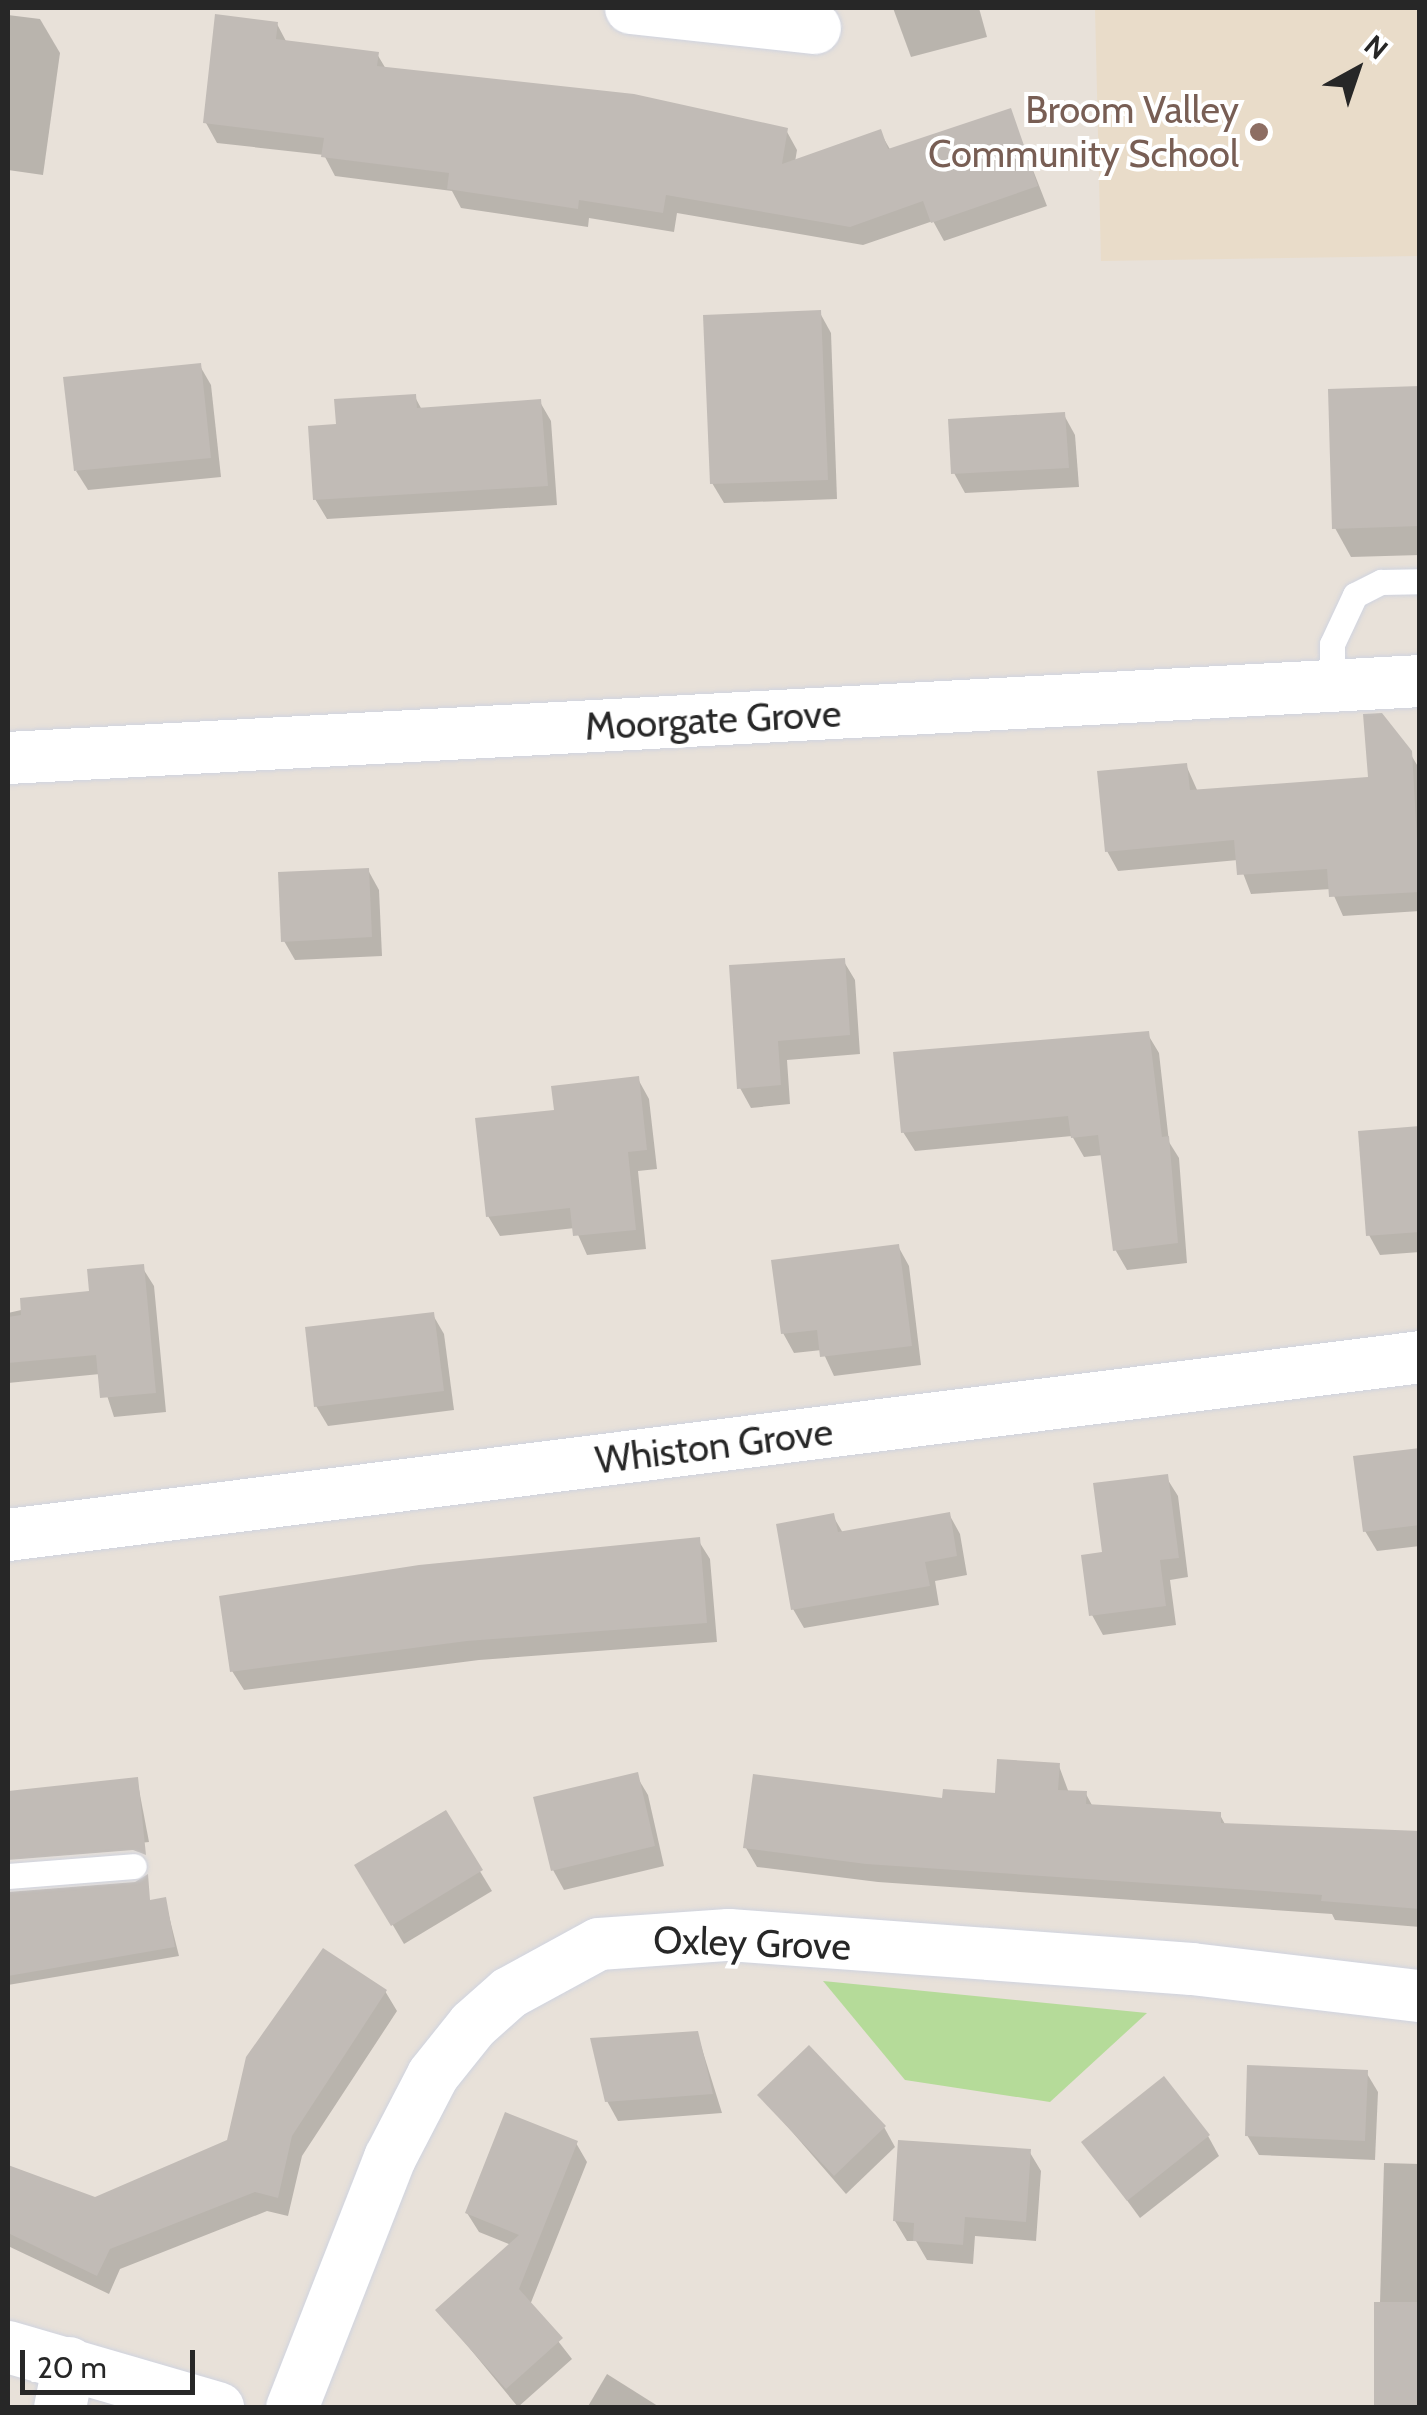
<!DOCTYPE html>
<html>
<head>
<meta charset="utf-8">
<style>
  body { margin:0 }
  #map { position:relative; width:1427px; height:2415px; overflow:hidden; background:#e8e1d9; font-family:Cabin,sans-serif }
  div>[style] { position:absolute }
  .education>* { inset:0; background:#e9dcc9 }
  .green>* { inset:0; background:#b5db99 }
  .shadow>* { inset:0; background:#0003 }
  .building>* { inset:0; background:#c1bbb6 }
  .roads { filter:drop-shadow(0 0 2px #cfd3df) drop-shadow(0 0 2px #cfd3df) }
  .lane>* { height:25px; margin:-12.5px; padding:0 12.5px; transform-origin:12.5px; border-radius:12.5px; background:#fff }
  .street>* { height:52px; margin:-26px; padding:0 26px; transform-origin:26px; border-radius:26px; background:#fff }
  .dots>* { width:28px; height:28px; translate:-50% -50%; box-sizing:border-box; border:5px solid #fff; border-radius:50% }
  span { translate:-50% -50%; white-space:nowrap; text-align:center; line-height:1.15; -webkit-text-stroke:8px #fff; paint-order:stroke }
  .education-label { font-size:38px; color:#785e54 }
  .right { translate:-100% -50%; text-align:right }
  .street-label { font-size:38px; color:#272727 }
  .frame { position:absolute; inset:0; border:10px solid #272727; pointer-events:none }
  .north { position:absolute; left:1307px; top:20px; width:100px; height:100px; -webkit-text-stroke:8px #fff; paint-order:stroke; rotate:40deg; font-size:28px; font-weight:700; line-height:40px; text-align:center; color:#272727 }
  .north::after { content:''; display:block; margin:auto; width:35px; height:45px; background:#272727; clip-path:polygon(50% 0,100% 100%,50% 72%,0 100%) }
  .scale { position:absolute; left:20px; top:2350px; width:175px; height:45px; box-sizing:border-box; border:5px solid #272727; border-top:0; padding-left:12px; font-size:30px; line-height:35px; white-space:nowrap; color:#272727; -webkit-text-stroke:8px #fff; paint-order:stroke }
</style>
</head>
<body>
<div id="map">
  <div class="education">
    <div style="clip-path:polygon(1095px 8px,1419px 8px,1419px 256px,1101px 261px)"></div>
  </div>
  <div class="green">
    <div style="clip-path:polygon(823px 1981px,1147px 2013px,1050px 2102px,905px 2080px)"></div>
  </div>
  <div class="shadow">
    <div style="clip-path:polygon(893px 8px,979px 8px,987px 37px,911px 57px)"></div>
    <div style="clip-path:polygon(8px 15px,40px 19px,60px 53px,43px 175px,8px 170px)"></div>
    <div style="clip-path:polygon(277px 24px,287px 43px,377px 54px,386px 69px,786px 130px,797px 150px,795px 162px,880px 132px,891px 151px,1010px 111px,1047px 206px,944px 241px,933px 221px,863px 245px,677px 213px,674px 232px,589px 218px,588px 227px,461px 208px,452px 191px,335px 176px,324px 155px,217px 143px,206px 123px)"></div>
    <div style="clip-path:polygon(820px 313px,831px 333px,837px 499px,724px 503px,712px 483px)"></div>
    <div style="clip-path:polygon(200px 366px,211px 385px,221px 477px,88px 490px,76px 471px)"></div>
    <div style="clip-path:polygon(1420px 388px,1420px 555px,1351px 557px,1335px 528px)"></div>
    <div style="clip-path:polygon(415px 397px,422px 410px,540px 402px,551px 421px,557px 505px,327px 519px,315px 499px,338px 427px)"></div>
    <div style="clip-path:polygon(1064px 415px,1075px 435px,1079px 487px,965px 493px,954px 473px)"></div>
    <div style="clip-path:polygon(1410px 753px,1420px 770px,1420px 911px,1343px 916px,1331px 889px,1251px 894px,1238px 860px,1118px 871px,1107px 851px,1186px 765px,1198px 792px,1371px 779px)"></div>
    <div style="clip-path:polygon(368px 870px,379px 890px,382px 956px,295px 960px,284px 941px)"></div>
    <div style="clip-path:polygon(843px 960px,855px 980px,860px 1054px,787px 1060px,790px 1104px,751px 1108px,740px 1088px)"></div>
    <div style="clip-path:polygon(1147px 1033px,1159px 1053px,1169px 1142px,1179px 1158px,1187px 1263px,1127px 1270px,1116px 1251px,1103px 1155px,1084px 1157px,1072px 1136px,915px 1151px,903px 1132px)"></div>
    <div style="clip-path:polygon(638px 1079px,649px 1099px,657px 1169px,638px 1171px,646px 1249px,587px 1255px,575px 1228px,500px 1236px,488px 1216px,557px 1112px)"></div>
    <div style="clip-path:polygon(1420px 1129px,1420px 1252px,1380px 1255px,1369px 1235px)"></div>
    <div style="clip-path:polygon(898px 1246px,909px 1266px,921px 1365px,834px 1376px,822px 1350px,794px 1353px,783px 1333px)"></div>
    <div style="clip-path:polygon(142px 1267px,154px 1286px,166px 1412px,114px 1417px,100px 1374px,8px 1383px,8px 1313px,91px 1294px)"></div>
    <div style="clip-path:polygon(433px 1315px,444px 1334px,454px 1410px,328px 1426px,316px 1406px)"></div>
    <div style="clip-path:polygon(1420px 1450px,1420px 1546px,1377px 1551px,1365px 1531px)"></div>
    <div style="clip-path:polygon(1166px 1477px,1178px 1496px,1188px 1577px,1170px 1580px,1176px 1625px,1103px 1635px,1092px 1615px,1104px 1554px)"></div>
    <div style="clip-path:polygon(949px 1514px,960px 1534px,967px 1575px,935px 1581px,939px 1605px,804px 1628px,793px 1609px,833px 1516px,843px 1533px)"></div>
    <div style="clip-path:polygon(698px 1540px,710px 1559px,717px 1642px,479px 1660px,244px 1690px,232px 1671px)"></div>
    <div style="clip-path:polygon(1059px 1766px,1069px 1793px,1086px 1794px,1093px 1807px,1220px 1815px,1226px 1826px,1420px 1834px,1420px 1927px,1335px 1920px,1332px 1914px,878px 1882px,757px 1867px,746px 1848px,944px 1800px,997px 1796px)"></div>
    <div style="clip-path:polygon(636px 1775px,648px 1795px,664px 1866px,564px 1890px,553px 1870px)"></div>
    <div style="clip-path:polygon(137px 1779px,149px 1842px,8px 1857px,8px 1794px)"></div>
    <div style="clip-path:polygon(445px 1814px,492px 1891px,404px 1944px,358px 1866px)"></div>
    <div style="clip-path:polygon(165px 1900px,179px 1956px,8px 1985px,8px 1926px)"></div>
    <div style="clip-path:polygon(385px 1991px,397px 2011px,302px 2156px,288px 2216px,267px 2211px,120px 2269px,109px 2294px,8px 2246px,8px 2167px,95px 2200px,230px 2142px)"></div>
    <div style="clip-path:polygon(697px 2033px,722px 2113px,618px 2121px,607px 2101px)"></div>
    <div style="clip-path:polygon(1366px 2072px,1378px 2092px,1375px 2160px,1259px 2155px,1247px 2135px)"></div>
    <div style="clip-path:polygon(760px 2095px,884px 2127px,895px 2147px,846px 2194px)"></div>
    <div style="clip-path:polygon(1208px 2136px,1219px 2156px,1140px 2218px,1084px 2142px)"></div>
    <div style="clip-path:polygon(576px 2143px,587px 2162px,530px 2305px,572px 2359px,518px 2407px,438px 2310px,511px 2245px,479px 2232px,467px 2213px)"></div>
    <div style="clip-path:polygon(1029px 2151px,1041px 2171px,1036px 2241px,975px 2236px,973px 2264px,927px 2260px,916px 2241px,907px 2241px,895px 2221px)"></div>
    <div style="clip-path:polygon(1384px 2163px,1420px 2164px,1420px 2408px,1377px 2408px)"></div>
    <div style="clip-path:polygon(607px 2374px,661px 2408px,587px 2408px)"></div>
  </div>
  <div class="building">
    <div style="clip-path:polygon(215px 14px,278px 22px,276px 39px,379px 52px,377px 66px,634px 94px,788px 128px,782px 164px,881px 129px,888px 149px,1011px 108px,1038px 186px,931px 223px,923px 201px,850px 227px,666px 195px,663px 213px,579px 200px,578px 209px,447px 189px,449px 173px,321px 157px,324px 138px,203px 123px)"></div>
    <div style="clip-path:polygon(821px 310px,828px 480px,710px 484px,703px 315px)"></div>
    <div style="clip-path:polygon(201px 363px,211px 458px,74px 471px,63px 377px)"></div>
    <div style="clip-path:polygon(1420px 386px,1420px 526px,1332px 529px,1328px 389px)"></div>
    <div style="clip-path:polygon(416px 394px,417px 408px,541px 399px,548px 486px,313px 500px,308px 426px,336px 424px,334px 399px)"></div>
    <div style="clip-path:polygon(1065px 412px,1069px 468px,951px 474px,948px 419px)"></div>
    <div style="clip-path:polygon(1382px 713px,1412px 751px,1420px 892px,1329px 897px,1327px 869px,1237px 875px,1234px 840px,1105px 852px,1097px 771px,1187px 763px,1190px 790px,1368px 777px,1363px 714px)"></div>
    <div style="clip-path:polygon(369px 868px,372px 937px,281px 942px,278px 872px)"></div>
    <div style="clip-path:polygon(845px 958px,850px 1035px,778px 1041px,781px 1085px,737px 1089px,729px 965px)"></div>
    <div style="clip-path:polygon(1149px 1031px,1162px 1137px,1169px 1136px,1178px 1243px,1113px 1251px,1098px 1135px,1071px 1138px,1068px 1116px,901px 1133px,893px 1052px)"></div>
    <div style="clip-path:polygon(639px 1076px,647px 1150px,628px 1152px,636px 1230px,573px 1236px,570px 1208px,486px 1217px,475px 1118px,554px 1110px,551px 1086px)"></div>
    <div style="clip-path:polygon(1420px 1126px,1420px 1232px,1366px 1236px,1358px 1131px)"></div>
    <div style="clip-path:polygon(899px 1244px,912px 1346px,820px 1357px,817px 1330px,781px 1334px,771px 1260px)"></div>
    <div style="clip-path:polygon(144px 1264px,156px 1393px,100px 1398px,96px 1355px,8px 1363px,8px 1317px,21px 1315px,20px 1298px,89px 1291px,87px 1269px)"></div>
    <div style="clip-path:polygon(434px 1312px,444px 1391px,314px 1407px,305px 1327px)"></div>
    <div style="clip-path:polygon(1420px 1448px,1420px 1525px,1363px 1532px,1353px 1456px)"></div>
    <div style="clip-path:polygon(1168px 1474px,1179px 1558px,1160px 1560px,1166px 1606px,1089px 1616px,1081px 1555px,1102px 1552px,1093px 1483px)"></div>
    <div style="clip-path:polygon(950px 1512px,957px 1556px,925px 1562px,930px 1586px,791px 1610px,776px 1524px,834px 1513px,838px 1532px)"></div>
    <div style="clip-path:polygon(700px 1537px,707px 1623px,467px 1641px,230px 1672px,219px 1596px,419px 1565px)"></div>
    <div style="clip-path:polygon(997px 1759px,1060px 1763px,1058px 1790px,1087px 1791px,1086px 1804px,1221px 1812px,1221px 1823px,1420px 1831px,1420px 1909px,1321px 1901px,1322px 1895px,866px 1864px,743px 1848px,753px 1774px,942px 1798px,943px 1789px,995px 1793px)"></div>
    <div style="clip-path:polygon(638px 1772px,655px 1846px,551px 1871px,533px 1797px)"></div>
    <div style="clip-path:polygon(138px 1777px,146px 1855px,133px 1850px,8px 1860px,8px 1791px)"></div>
    <div style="clip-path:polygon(446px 1810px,483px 1870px,391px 1926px,354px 1865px)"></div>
    <div style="clip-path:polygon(148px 1874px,150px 1900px,166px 1897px,175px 1947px,8px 1976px,8px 1892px,135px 1882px)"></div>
    <div style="clip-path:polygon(323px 1948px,387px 1990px,292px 2136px,278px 2198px,255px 2192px,110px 2249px,97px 2276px,8px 2233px,8px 2165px,95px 2197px,227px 2140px,246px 2057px)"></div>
    <div style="clip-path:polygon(698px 2031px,713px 2094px,605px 2102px,590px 2038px)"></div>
    <div style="clip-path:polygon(809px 2045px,886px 2126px,834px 2176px,757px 2095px)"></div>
    <div style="clip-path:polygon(1247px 2065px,1368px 2070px,1365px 2141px,1245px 2136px)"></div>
    <div style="clip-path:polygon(1164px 2076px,1210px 2135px,1127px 2201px,1081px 2142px)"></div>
    <div style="clip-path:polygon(505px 2112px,578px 2141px,519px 2289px,563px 2338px,506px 2389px,435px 2310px,519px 2235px,465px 2213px)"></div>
    <div style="clip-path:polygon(898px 2140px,1031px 2149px,1026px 2222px,965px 2217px,963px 2245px,913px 2241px,914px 2223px,893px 2221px)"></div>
    <div style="clip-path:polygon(1374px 2302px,1420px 2302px,1420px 2407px,1374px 2406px)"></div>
  </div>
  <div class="roads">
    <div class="lane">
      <div style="left:1332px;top:686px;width:42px;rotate:-90deg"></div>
      <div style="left:1332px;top:644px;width:54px;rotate:-64.9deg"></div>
      <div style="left:1355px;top:595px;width:29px;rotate:-27deg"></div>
      <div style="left:1381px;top:582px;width:39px;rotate:-1deg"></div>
      <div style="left:8px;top:1876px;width:126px;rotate:-4.5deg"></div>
    </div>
    <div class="street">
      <div style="left:631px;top:8px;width:185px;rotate:6.2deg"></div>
      <div style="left:8px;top:758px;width:1414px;rotate:-3.12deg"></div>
      <div style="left:8px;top:1535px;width:1423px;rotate:-7.18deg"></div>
      <div style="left:8px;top:2347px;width:219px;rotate:16.2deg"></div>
      <div style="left:60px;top:2408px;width:46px;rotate:-78.7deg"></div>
      <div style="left:292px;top:2408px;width:269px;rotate:-68.6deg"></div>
      <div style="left:390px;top:2158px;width:93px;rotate:-62.6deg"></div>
      <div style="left:433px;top:2075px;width:64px;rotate:-51.3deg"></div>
      <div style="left:473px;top:2025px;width:48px;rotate:-41.6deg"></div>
      <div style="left:509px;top:1993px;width:102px;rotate:-28.6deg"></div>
      <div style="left:599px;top:1944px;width:130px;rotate:-4deg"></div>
      <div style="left:729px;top:1935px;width:464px;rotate:4.2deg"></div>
      <div style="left:1192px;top:1969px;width:230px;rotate:6.8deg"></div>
    </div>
  </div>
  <div class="dots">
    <div style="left:1259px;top:132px;background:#8d6e63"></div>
  </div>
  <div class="education-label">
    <span class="right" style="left:1239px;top:132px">Broom Valley<br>Community School</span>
  </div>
  <div class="street-label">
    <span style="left:713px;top:720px;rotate:-3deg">Moorgate Grove</span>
    <span style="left:714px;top:1446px;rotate:-7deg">Whiston Grove</span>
    <span style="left:752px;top:1943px;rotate:2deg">Oxley Grove</span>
  </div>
  <div class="frame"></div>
  <div class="north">N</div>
  <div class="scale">20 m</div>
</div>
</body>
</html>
